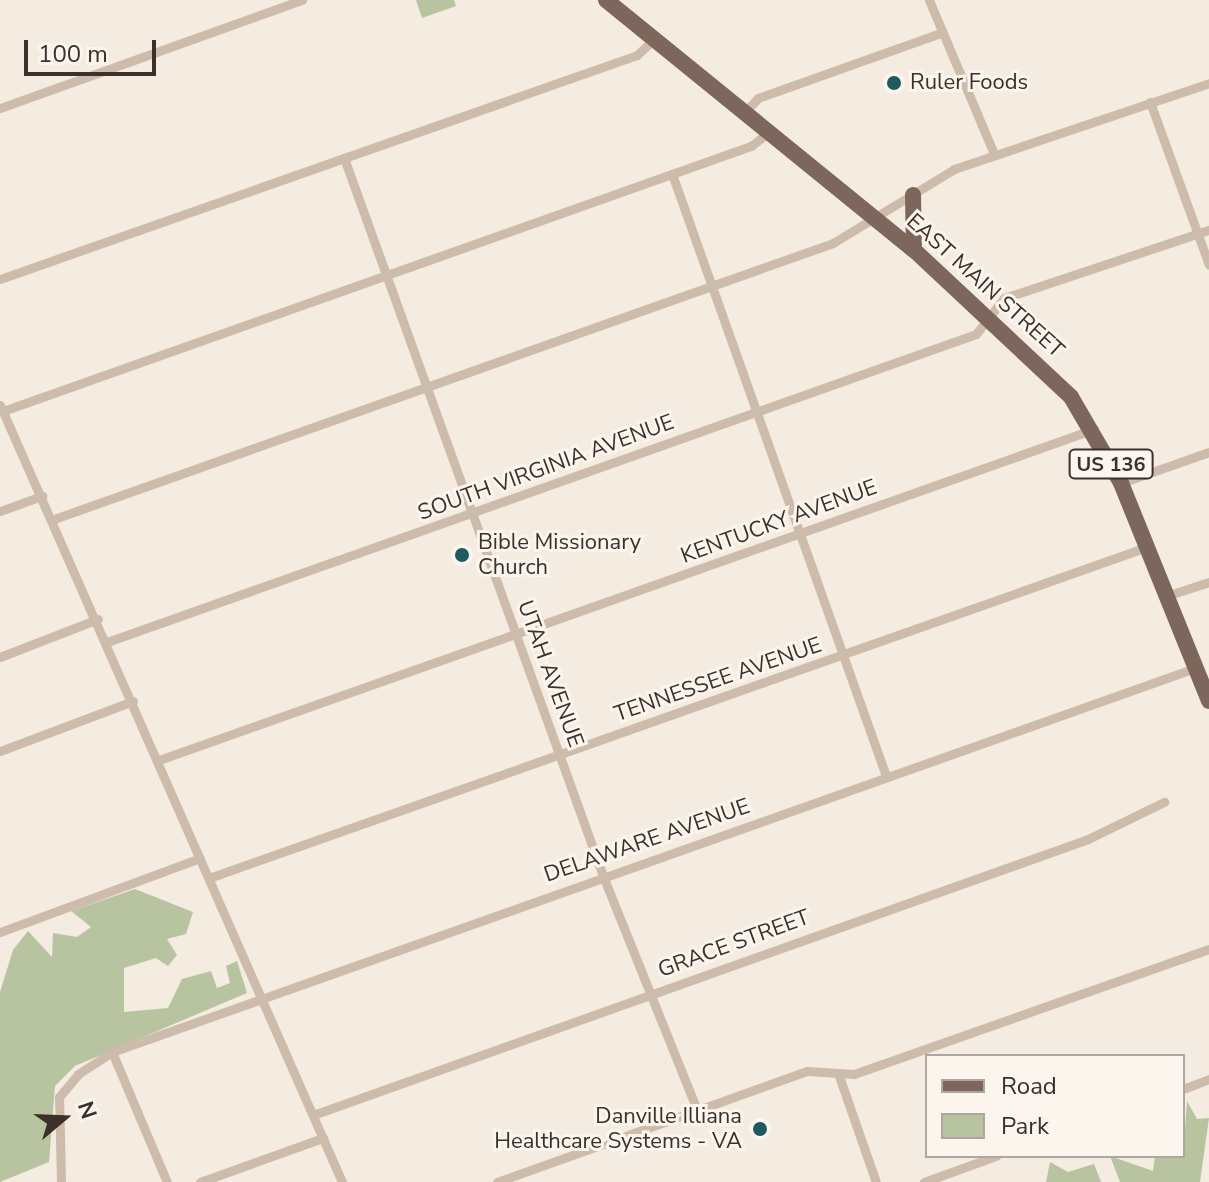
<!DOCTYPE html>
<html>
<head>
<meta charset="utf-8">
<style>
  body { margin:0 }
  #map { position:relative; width:1209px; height:1182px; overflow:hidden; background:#f4ebe1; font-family:"Nunito Sans",sans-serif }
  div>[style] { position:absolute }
  .green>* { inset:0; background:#b8c4a0 }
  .street>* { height:9px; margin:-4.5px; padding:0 4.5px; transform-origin:4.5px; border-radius:4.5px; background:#cdbbac }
  .primary>* { height:16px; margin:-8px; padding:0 8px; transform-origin:8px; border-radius:8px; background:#7d675c }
  .dots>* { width:22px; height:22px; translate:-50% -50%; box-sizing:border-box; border:4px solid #fbf5ee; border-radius:50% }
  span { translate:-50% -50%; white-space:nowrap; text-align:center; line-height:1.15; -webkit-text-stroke:6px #fbf5ee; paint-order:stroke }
  .shield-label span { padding:2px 6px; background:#fbf5ee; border:2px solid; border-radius:6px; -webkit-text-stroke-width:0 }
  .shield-label { font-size:20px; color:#3b302b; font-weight:700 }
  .poi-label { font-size:22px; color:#3b302b }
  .left { translate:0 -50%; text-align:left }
  .right { translate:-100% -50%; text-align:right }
  .street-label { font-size:22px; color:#3b302b }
  .legend { position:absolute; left:925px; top:1054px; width:260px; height:104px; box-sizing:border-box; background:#fbf5ee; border:2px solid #aea6a0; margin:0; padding:10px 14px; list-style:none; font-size:24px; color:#3b302b }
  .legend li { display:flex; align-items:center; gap:16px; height:40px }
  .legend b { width:40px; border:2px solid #aea6a0 }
  .north { position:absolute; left:24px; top:1078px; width:80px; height:80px; -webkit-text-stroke:6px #fbf5ee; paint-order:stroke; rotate:71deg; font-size:22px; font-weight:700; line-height:32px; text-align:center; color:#3b302b }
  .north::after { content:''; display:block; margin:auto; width:28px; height:36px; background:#3b302b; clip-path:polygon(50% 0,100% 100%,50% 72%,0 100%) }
  .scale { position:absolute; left:24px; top:40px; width:132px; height:36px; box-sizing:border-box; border:4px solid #3b302b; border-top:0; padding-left:10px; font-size:24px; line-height:28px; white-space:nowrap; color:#3b302b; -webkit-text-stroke:6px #fbf5ee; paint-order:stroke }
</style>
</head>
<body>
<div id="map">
  <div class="green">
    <div style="clip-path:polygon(416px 0,454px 0,456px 6px,422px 18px)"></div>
    <div style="clip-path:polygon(135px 889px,193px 912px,186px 934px,167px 939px,177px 955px,168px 966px,156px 958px,124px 968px,124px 1012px,168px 1008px,182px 979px,211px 971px,217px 988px,230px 983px,226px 966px,237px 961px,247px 993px,75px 1066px,55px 1086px,49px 1162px,0 1182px,0 992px,13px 950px,28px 931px,52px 957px,53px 933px,77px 937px,91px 927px,71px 911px)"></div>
    <div style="clip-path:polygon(1187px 1101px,1197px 1119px,1209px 1118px,1200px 1182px,1120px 1182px,1110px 1156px,1153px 1171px,1155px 1156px,1183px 1156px)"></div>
    <div style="clip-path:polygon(1050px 1162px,1068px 1172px,1094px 1164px,1101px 1182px,1046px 1182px)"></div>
  </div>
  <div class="street">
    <div style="left:929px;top:0;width:167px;rotate:67.1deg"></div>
    <div style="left:1150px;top:102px;width:173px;rotate:70.1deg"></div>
    <div style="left:0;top:108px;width:321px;rotate:-19.7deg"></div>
    <div style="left:745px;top:112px;width:19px;rotate:-47deg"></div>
    <div style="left:758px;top:98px;width:196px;rotate:-19.6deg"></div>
    <div style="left:344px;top:158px;width:763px;rotate:70.16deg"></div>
    <div style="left:603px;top:876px;width:252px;rotate:68.1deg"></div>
    <div style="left:672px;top:174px;width:639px;rotate:70.43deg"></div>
    <div style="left:0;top:279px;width:675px;rotate:-19.37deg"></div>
    <div style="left:637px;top:55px;width:23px;rotate:-43deg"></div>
    <div style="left:0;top:405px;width:849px;rotate:66.24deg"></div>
    <div style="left:3px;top:411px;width:794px;rotate:-19.51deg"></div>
    <div style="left:751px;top:146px;width:23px;rotate:-38deg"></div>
    <div style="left:1121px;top:483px;width:93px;rotate:-19.4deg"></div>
    <div style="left:0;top:511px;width:45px;rotate:-19.7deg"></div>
    <div style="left:54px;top:519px;width:826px;rotate:-19.51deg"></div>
    <div style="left:833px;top:243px;width:142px;rotate:-31.4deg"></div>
    <div style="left:954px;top:169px;width:269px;rotate:-18.6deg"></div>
    <div style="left:1166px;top:596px;width:45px;rotate:-18deg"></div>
    <div style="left:107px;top:642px;width:922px;rotate:-19.52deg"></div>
    <div style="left:976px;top:334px;width:46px;rotate:-52.1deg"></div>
    <div style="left:1004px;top:298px;width:216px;rotate:-18.4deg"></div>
    <div style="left:0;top:657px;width:105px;rotate:-21.2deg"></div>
    <div style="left:0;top:751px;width:142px;rotate:-20.6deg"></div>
    <div style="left:159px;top:760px;width:992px;rotate:-19.49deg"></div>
    <div style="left:209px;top:878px;width:995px;rotate:-19.44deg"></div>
    <div style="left:0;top:932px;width:213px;rotate:-20.3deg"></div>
    <div style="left:112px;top:1052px;width:141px;rotate:67.1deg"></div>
    <div style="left:839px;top:1076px;width:112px;rotate:70.8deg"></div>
    <div style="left:1183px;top:1089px;width:28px;rotate:-21deg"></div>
    <div style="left:313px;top:1115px;width:823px;rotate:-19.6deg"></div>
    <div style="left:1088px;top:839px;width:85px;rotate:-26deg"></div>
    <div style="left:61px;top:1182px;width:85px;rotate:-91.3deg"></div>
    <div style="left:59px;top:1097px;width:30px;rotate:-50deg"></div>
    <div style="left:78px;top:1074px;width:40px;rotate:-32.9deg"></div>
    <div style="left:112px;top:1052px;width:1149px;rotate:-19.52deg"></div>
    <div style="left:200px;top:1182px;width:131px;rotate:-19.7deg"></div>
    <div style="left:497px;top:1182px;width:329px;rotate:-19.7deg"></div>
    <div style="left:807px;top:1071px;width:47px;rotate:3.7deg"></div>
    <div style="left:854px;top:1074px;width:376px;rotate:-19.4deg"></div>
    <div style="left:924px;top:1182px;width:77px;rotate:-19.9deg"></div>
  </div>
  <div class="primary">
    <div style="left:606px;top:0;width:397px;rotate:39.1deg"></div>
    <div style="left:914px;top:250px;width:215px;rotate:43.1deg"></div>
    <div style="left:1071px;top:397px;width:99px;rotate:59.8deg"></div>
    <div style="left:1121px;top:483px;width:235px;rotate:68deg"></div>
    <div style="left:913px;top:195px;width:55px;rotate:89deg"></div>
  </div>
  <div class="dots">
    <div style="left:894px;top:83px;background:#1f5a5e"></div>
    <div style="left:462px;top:555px;background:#1f5a5e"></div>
    <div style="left:760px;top:1129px;background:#1f5a5e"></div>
  </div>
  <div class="shield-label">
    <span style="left:1111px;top:464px">US 136</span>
  </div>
  <div class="poi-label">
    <span class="left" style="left:910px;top:83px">Ruler Foods</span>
    <span class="left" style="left:478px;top:555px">Bible Missionary<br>Church</span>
    <span class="right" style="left:742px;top:1129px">Danville Illiana<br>Healthcare Systems - VA</span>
  </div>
  <div class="street-label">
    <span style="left:985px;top:286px;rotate:42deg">EAST MAIN STREET</span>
    <span style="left:546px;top:468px;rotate:-20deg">SOUTH VIRGINIA AVENUE</span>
    <span style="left:779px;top:522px;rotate:-20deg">KENTUCKY AVENUE</span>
    <span style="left:550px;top:674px;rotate:70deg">UTAH AVENUE</span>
    <span style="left:718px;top:680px;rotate:-19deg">TENNESSEE AVENUE</span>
    <span style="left:647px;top:841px;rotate:-19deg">DELAWARE AVENUE</span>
    <span style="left:734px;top:944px;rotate:-20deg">GRACE STREET</span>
  </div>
  <ul class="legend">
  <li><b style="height:10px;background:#7d675c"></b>Road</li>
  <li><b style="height:22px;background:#b8c4a0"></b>Park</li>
  </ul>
  <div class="north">N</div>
  <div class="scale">100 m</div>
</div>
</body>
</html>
